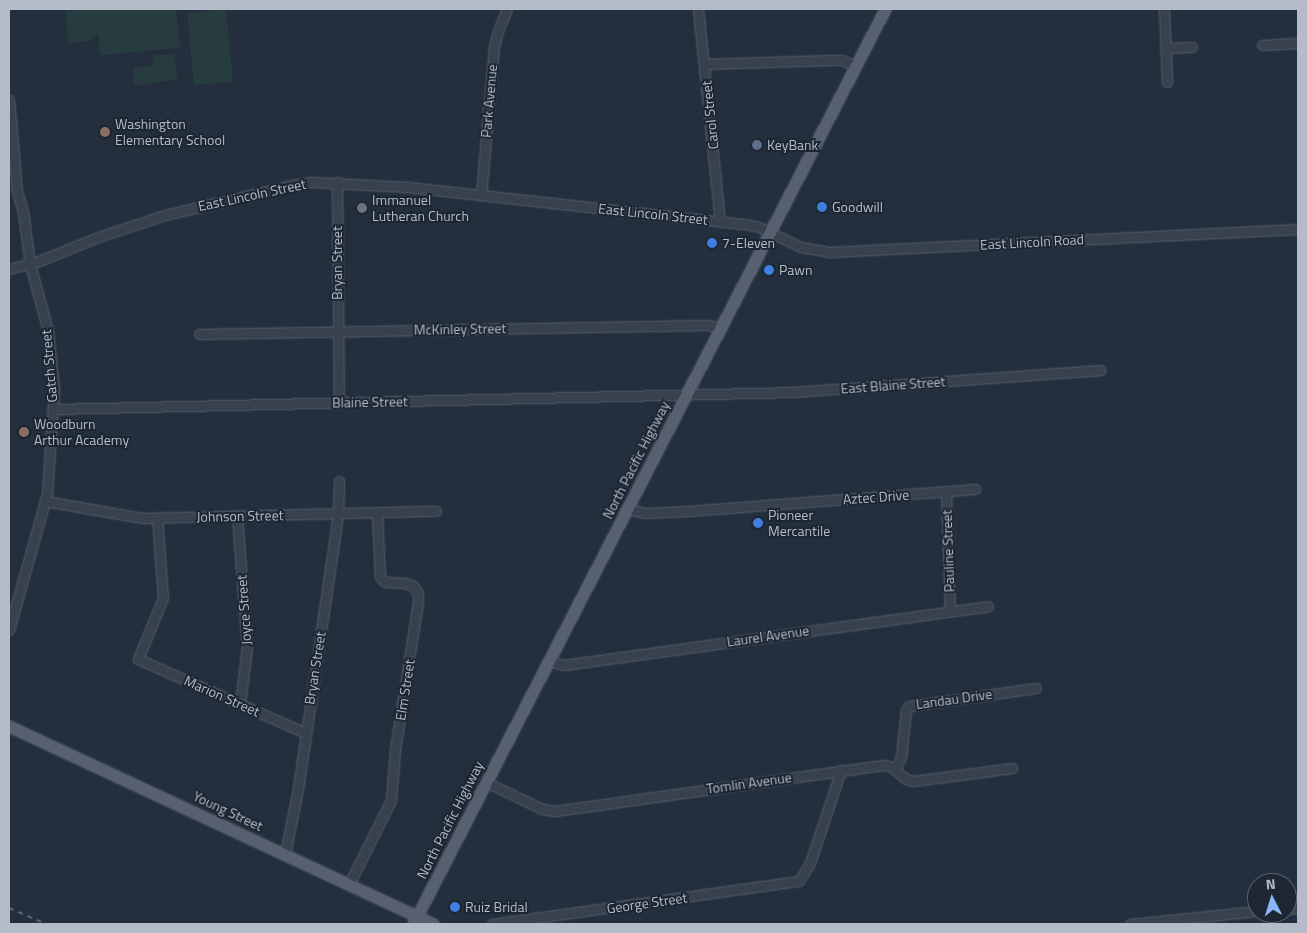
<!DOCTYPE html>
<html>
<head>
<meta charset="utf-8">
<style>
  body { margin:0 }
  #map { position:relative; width:1307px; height:933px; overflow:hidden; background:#242f3e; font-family:"Titillium Web",sans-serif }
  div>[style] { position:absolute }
  .green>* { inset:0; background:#263c3f }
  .roads { filter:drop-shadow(0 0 1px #565f6c) drop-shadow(0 0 1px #565f6c) }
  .minor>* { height:9px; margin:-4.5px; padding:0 4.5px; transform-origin:4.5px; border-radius:4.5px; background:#38414e }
  .major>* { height:11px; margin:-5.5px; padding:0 5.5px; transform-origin:5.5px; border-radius:5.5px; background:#56606e }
  .rail>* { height:2px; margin-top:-1px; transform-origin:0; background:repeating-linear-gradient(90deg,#5a6575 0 5px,transparent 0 10px) }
  .dots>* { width:14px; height:14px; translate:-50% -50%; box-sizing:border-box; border:2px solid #1d2633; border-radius:50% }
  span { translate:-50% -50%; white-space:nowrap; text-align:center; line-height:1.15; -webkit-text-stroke:4px #1d2633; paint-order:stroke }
  .street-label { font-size:14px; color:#b4bcc9 }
  .poi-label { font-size:14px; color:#b4bcc9 }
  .left { translate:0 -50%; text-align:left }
  .frame { position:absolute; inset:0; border:10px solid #b4bcc9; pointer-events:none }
  .north { position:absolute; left:1247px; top:873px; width:50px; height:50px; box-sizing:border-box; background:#1d2633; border:1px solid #59626f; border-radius:50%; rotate:355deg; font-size:14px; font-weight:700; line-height:20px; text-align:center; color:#b4bcc9 }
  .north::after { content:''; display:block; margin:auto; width:18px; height:22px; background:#8ab4f8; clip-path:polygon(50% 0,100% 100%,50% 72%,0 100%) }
</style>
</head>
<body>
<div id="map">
  <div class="green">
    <div style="clip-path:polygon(76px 9px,176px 9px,180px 48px,100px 55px,98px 33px,89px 41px,68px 44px,66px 12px)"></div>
    <div style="clip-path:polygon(226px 9px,233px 82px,194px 85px,187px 13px)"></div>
    <div style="clip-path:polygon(175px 54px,177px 79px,134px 86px,133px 68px,154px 65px,153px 55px)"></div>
  </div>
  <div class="roads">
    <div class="minor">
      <div style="left:698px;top:9px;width:213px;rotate:84.1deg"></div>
      <div style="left:1164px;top:9px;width:73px;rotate:87.6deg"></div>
      <div style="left:1262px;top:45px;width:36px;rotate:-3deg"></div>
      <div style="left:1166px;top:48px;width:26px;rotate:-2deg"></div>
      <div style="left:704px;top:64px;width:127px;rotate:-1.8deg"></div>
      <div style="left:831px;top:60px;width:10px"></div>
      <div style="left:841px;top:60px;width:16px;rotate:22deg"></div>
      <div style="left:9px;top:100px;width:91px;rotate:85deg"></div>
      <div style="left:17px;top:191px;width:22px;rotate:74deg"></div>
      <div style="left:23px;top:212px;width:52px;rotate:82.3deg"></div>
      <div style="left:30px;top:264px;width:69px;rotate:75deg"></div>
      <div style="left:48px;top:331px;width:58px;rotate:84.1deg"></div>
      <div style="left:54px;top:389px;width:105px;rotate:93.8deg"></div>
      <div style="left:47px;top:494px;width:141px;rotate:105.6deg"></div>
      <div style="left:337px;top:182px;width:221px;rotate:89.5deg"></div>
      <div style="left:481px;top:195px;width:149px;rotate:-85deg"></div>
      <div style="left:494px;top:47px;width:16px;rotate:-76deg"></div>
      <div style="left:498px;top:31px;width:24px;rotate:-68deg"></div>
      <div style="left:9px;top:269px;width:31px;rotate:-15deg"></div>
      <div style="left:39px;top:261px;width:64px;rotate:-22.1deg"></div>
      <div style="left:98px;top:237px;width:71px;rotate:-18.2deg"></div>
      <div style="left:165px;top:215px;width:130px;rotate:-13.3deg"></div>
      <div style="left:292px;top:185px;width:20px;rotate:-9deg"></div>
      <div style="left:312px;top:182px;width:96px;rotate:3deg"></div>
      <div style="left:408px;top:187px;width:339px;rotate:6.3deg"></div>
      <div style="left:745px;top:224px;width:14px;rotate:12deg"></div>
      <div style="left:759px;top:227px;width:47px;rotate:25.5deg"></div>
      <div style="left:801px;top:247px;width:28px;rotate:10deg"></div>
      <div style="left:829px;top:252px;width:470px;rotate:-2.8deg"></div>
      <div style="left:199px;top:334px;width:509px;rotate:-1.01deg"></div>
      <div style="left:708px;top:325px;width:13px;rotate:13deg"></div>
      <div style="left:53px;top:409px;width:741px;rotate:-1.31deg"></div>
      <div style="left:794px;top:392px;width:307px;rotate:-4.1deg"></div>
      <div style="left:946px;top:492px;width:119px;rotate:88.1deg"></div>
      <div style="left:45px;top:501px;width:98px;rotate:9.9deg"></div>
      <div style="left:142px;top:518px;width:294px;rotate:-1.4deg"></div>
      <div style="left:628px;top:509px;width:17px;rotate:13deg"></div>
      <div style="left:645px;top:513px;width:44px;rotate:-2.6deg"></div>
      <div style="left:689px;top:511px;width:287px;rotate:-4.4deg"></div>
      <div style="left:237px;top:516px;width:131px;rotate:85.6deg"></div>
      <div style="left:247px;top:647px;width:49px;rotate:97deg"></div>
      <div style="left:241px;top:696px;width:8px;rotate:113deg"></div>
      <div style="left:157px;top:518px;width:80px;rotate:85.7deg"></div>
      <div style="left:163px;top:598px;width:66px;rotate:112.3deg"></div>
      <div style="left:138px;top:659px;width:184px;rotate:23.8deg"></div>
      <div style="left:549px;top:661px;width:16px;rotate:15deg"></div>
      <div style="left:564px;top:665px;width:428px;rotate:-7.9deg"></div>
      <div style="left:895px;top:769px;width:13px;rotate:-63deg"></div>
      <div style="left:901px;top:757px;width:47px;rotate:-83.9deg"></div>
      <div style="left:906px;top:710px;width:5px;rotate:-53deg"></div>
      <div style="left:909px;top:706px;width:128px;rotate:-8.1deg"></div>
      <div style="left:486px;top:782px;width:62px;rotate:25.7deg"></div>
      <div style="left:542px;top:809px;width:13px;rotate:9deg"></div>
      <div style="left:555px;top:811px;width:331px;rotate:-8deg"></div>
      <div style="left:883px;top:765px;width:9px;rotate:13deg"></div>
      <div style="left:892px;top:767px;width:18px;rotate:41deg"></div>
      <div style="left:906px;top:779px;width:7px;rotate:16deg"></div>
      <div style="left:913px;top:781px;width:100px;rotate:-7.5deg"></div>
      <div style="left:285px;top:854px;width:66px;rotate:-78.7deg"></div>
      <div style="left:298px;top:789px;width:278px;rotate:-81.7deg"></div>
      <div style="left:338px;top:514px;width:33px;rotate:-88deg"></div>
      <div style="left:349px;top:884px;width:94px;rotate:-63.4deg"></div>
      <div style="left:391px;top:800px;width:50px;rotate:-85.4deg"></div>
      <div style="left:395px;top:750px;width:150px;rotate:-81.2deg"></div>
      <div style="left:418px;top:602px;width:9px;rotate:-90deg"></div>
      <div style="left:418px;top:593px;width:9px;rotate:-126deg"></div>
      <div style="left:413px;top:586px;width:9px;rotate:-159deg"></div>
      <div style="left:405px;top:583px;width:20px;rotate:-177deg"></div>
      <div style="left:385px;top:582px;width:7px;rotate:-135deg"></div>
      <div style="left:380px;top:577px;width:64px;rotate:-92.7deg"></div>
      <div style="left:1287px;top:909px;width:11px;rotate:-5deg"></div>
      <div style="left:492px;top:924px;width:310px;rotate:-8deg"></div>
      <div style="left:799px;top:881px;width:21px;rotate:-59deg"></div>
      <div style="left:810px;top:863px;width:98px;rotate:-71.6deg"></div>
      <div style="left:1130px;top:924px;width:128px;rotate:-5.8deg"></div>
    </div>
    <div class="major">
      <div style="left:9px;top:726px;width:468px;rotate:25deg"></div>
      <div style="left:413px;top:924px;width:1030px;rotate:-62.71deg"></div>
    </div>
  </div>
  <div class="rail">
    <div style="left:9px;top:908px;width:40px;rotate:23.4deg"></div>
  </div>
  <div class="dots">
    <div style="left:105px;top:132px;background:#8d6e63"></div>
    <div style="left:757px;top:145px;background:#5c6f8a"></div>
    <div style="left:822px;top:207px;background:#3f7fe0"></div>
    <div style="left:362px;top:208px;background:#6b7280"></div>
    <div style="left:712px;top:243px;background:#3f7fe0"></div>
    <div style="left:769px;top:270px;background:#3f7fe0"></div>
    <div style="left:24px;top:432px;background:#8d6e63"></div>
    <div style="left:758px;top:523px;background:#3f7fe0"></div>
    <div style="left:455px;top:907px;background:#3f7fe0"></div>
  </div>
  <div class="street-label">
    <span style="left:489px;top:101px;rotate:-85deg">Park Avenue</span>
    <span style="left:710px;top:115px;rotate:-96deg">Carol Street</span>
    <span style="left:252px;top:195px;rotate:-12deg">East Lincoln Street</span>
    <span style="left:653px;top:214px;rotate:6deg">East Lincoln Street</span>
    <span style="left:1032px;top:242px;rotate:-3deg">East Lincoln Road</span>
    <span style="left:337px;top:263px;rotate:-90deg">Bryan Street</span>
    <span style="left:460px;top:329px;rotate:-1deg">McKinley Street</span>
    <span style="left:49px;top:366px;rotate:-95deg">Gatch Street</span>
    <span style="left:893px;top:385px;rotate:-4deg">East Blaine Street</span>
    <span style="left:370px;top:402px;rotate:-1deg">Blaine Street</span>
    <span style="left:636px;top:460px;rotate:-63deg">North Pacific Highway</span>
    <span style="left:876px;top:497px;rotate:-4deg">Aztec Drive</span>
    <span style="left:240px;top:516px;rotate:-1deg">Johnson Street</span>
    <span style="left:948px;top:551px;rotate:-92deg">Pauline Street</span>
    <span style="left:244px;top:610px;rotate:-94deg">Joyce Street</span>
    <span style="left:768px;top:636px;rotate:-8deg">Laurel Avenue</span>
    <span style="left:315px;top:668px;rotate:-81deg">Bryan Street</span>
    <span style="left:405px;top:690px;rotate:-81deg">Elm Street</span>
    <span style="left:222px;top:696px;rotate:24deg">Marion Street</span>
    <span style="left:954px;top:699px;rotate:-8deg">Landau Drive</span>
    <span style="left:749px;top:783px;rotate:-8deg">Tomlin Avenue</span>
    <span style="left:228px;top:811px;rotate:25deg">Young Street</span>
    <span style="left:450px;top:820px;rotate:-63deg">North Pacific Highway</span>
    <span style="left:647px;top:903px;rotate:-8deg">George Street</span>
  </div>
  <div class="poi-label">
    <span class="left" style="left:115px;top:132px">Washington<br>Elementary School</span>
    <span class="left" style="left:767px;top:145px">KeyBank</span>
    <span class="left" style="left:372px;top:208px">Immanuel<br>Lutheran Church</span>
    <span class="left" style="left:832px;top:207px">Goodwill</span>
    <span class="left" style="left:722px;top:243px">7-Eleven</span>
    <span class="left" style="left:779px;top:270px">Pawn</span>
    <span class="left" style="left:34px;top:432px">Woodburn<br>Arthur Academy</span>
    <span class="left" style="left:768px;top:523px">Pioneer<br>Mercantile</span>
    <span class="left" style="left:465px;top:907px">Ruiz Bridal</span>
  </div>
  <div class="frame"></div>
  <div class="north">N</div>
</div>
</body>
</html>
